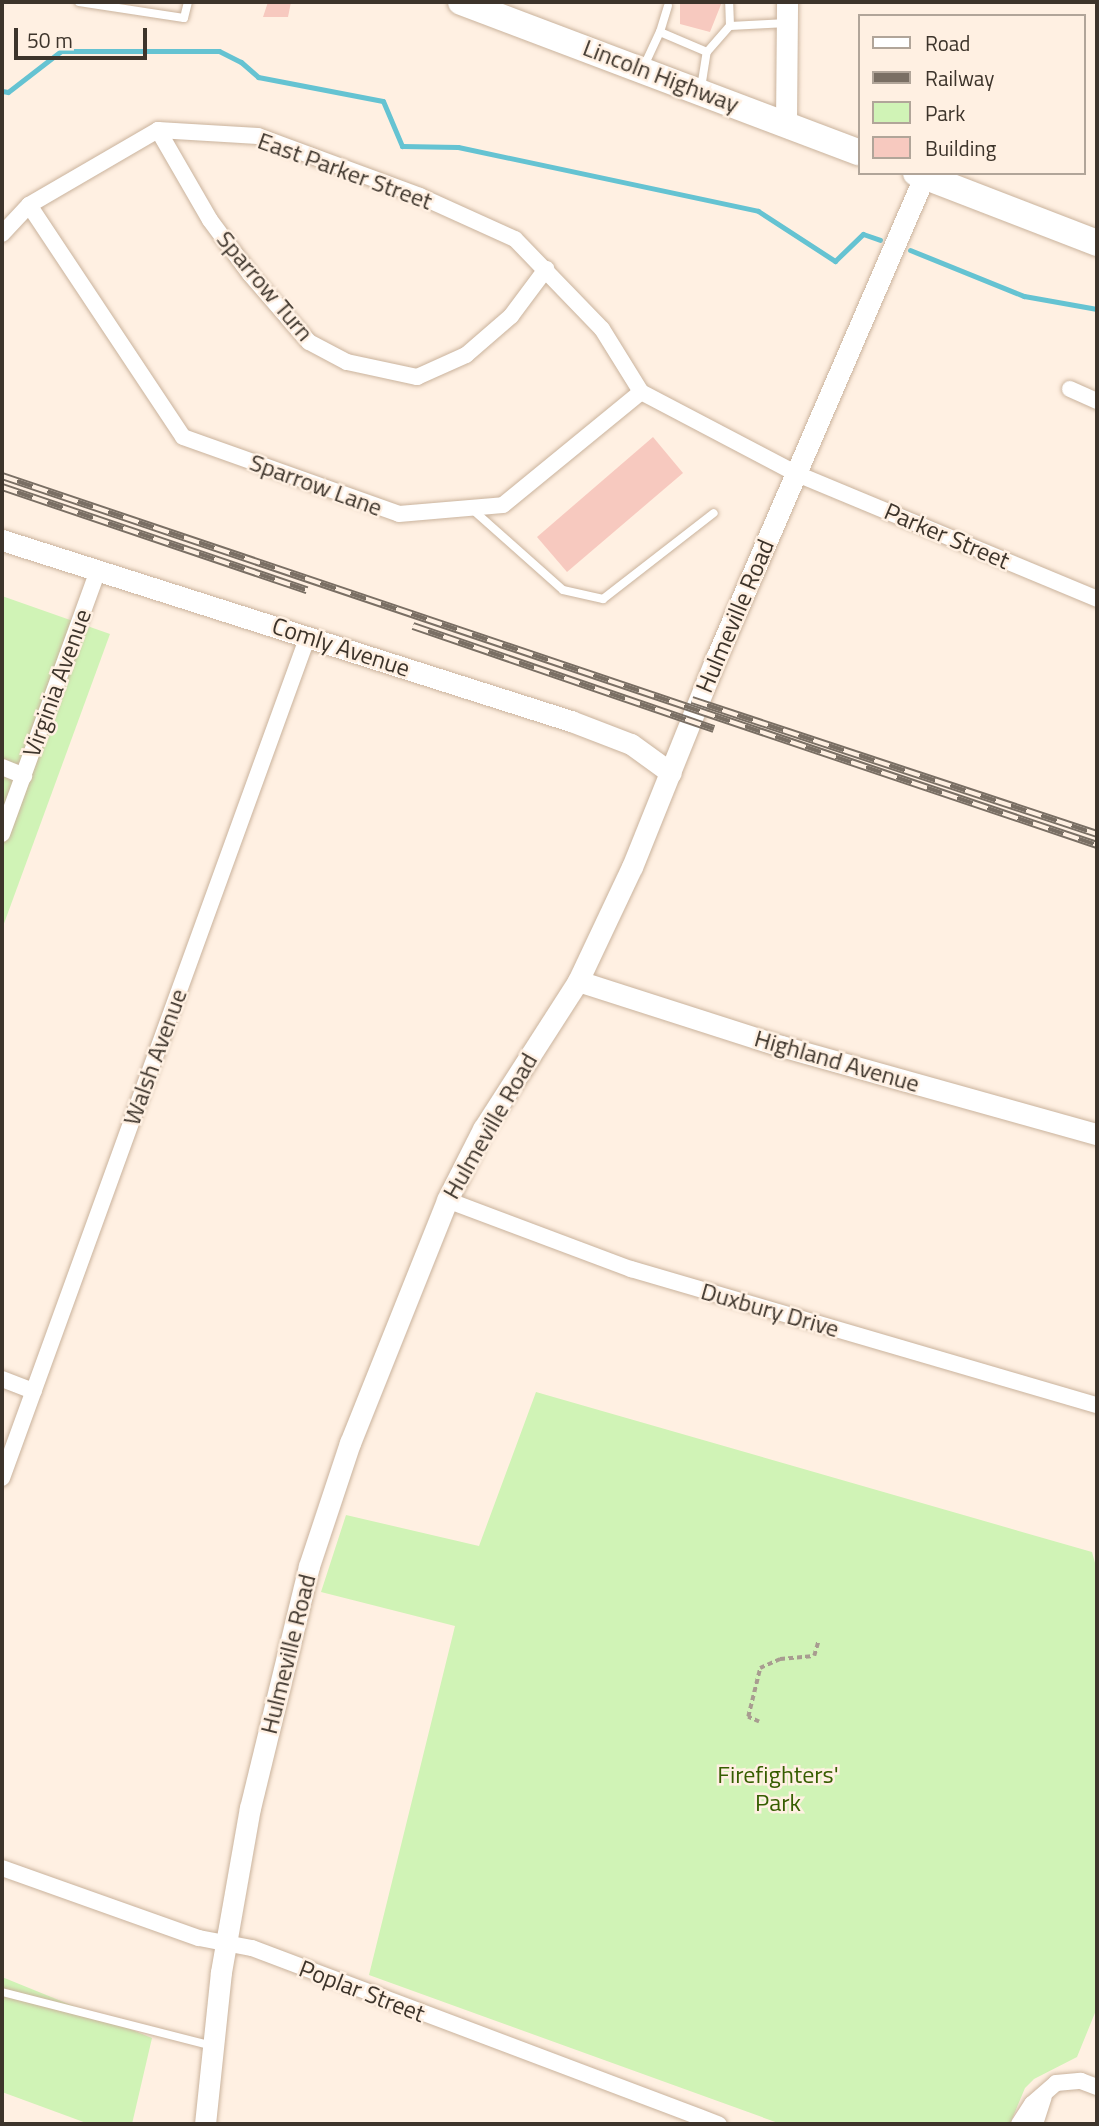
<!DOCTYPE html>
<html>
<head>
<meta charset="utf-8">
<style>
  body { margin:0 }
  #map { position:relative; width:1099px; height:2126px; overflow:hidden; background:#fff0e2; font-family:"Titillium Web",sans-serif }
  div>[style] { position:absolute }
  .green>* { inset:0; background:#d0f3b6 }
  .stream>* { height:5px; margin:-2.5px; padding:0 2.5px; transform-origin:2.5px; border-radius:2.5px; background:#65c3d2 }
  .building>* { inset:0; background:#f7c9bf }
  .path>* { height:3.5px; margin-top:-1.75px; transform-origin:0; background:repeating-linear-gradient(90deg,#a89c90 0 5px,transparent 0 8.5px) }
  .roads { filter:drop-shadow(0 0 2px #cab39d) drop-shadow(0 0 2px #cab39d) }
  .service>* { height:8px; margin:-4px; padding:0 4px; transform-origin:4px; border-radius:4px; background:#fff }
  .minor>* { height:16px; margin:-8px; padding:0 8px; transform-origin:8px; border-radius:8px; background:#fff }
  .tertiary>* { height:21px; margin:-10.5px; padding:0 10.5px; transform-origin:10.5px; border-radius:10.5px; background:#fff }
  .primary>* { height:26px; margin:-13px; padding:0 13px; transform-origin:13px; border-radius:13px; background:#fff }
  .rail>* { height:8px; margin-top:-4px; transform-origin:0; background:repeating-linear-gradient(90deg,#fff0e2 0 16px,#7a6f64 0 32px); box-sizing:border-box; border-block:2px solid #7a6f64 }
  span { translate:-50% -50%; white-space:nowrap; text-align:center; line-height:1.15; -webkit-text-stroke:5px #fff0e2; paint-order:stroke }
  .street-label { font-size:24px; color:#3d342b }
  .park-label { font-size:24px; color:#365d00 }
  .frame { position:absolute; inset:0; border:4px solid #3d342b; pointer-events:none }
  .legend { position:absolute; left:858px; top:14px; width:228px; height:161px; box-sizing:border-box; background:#fff0e2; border:2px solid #b1a599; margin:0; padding:9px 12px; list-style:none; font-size:21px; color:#3d342b }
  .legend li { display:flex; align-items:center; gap:14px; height:35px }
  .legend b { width:35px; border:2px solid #b1a599 }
  .scale { position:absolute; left:14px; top:28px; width:133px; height:32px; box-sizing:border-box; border:4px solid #3d342b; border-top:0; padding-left:9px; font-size:21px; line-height:24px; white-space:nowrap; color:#3d342b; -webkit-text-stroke:5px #fff0e2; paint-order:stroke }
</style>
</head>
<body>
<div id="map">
  <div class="green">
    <div style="clip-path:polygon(2px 596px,110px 634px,2px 929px)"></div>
    <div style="clip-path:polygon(536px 1392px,1092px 1552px,1097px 1570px,1097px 2008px,1077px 2057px,1034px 2079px,1025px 2088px,1010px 2124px,781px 2124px,369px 1975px,455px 1626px,321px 1592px,346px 1515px,479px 1546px)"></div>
    <div style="clip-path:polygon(2px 1977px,152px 2038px,132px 2124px,89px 2124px,2px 2092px)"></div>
  </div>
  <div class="stream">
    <div style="left:2px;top:91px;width:6px;rotate:9deg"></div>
    <div style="left:8px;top:92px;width:67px;rotate:-37.7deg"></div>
    <div style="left:61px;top:51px;width:158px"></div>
    <div style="left:219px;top:51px;width:25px;rotate:27deg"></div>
    <div style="left:241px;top:62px;width:23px;rotate:41deg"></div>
    <div style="left:258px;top:77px;width:127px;rotate:10.9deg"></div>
    <div style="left:383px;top:101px;width:49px;rotate:67.1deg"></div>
    <div style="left:402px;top:146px;width:56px;rotate:1deg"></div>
    <div style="left:458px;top:147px;width:307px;rotate:12deg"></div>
    <div style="left:758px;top:211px;width:92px;rotate:33deg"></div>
    <div style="left:835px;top:261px;width:39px;rotate:-44deg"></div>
    <div style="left:863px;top:234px;width:18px;rotate:19deg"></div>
    <div style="left:910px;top:250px;width:123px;rotate:22deg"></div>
    <div style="left:1024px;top:296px;width:74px;rotate:10.1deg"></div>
  </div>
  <div class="building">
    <div style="clip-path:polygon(268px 2px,291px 2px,288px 17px,263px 17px)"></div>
    <div style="clip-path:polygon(680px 2px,722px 2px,710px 32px,680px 24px)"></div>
    <div style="clip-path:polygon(653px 437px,683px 473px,567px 572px,537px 537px)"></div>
  </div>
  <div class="path">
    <div style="left:759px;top:1722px;width:12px;rotate:-156deg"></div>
    <div style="left:748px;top:1717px;width:50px;rotate:-76.2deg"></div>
    <div style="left:760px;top:1668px;width:22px;rotate:-24deg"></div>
    <div style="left:780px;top:1659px;width:34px;rotate:-5deg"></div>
    <div style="left:814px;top:1656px;width:15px;rotate:-74deg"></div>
  </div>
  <div class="roads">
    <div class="service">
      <div style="left:79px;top:2px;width:106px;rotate:8.7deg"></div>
      <div style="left:184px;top:18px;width:16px;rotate:-76deg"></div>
      <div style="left:730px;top:26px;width:57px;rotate:-3deg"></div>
      <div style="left:660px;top:32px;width:27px;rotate:-73deg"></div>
      <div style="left:644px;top:66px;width:38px;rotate:-65deg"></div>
      <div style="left:660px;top:32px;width:51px;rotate:23.1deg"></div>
      <div style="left:707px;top:52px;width:35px;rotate:-49deg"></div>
      <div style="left:730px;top:26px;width:24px;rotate:-92deg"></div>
      <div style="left:701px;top:88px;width:36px;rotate:-81deg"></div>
      <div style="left:473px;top:510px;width:120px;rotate:41.6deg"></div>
      <div style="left:563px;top:590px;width:41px;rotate:12.7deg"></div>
      <div style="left:603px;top:599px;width:140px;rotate:-37.8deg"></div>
      <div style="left:2px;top:1992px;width:217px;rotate:14.4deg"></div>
    </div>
    <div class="minor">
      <div style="left:158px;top:130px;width:104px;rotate:60deg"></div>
      <div style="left:210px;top:220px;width:67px;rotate:53.5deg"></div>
      <div style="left:250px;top:274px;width:90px;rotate:49.1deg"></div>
      <div style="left:309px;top:342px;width:43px;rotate:27.8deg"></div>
      <div style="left:347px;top:362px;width:72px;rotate:12.1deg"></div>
      <div style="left:417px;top:377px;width:54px;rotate:-24.2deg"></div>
      <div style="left:466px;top:355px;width:60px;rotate:-40.9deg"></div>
      <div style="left:511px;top:316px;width:59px;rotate:-53.3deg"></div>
      <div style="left:29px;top:205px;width:278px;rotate:56.4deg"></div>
      <div style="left:183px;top:437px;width:229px;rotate:19.6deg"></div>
      <div style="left:399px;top:514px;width:104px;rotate:-4.9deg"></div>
      <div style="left:503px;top:505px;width:178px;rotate:-39.3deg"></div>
      <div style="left:641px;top:392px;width:176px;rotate:27.7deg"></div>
      <div style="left:797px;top:474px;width:325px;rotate:22.6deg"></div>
      <div style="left:2px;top:234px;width:40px;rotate:-47deg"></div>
      <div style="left:29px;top:205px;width:149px;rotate:-30.2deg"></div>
      <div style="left:158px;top:130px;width:100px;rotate:3.4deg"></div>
      <div style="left:258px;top:136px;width:173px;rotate:20.3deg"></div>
      <div style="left:420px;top:196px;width:104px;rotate:24.4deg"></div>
      <div style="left:515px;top:239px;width:125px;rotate:46deg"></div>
      <div style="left:602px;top:329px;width:74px;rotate:58.2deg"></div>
      <div style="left:1070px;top:389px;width:30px;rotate:24deg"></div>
      <div style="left:2px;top:767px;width:24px;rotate:22deg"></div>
      <div style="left:2px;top:834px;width:281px;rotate:-70deg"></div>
      <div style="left:447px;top:1200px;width:197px;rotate:20.6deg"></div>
      <div style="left:631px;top:1269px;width:485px;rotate:16.3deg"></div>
      <div style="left:2px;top:1379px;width:34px;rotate:21deg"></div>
      <div style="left:2px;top:1478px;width:896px;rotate:-70.03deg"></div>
      <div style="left:2px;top:1868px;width:209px;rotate:19.6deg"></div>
      <div style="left:199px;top:1938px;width:54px;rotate:10.7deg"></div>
      <div style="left:252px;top:1948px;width:499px;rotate:20.7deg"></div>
      <div style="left:1019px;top:2124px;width:24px;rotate:-57deg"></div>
      <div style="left:1032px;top:2104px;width:32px;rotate:-41deg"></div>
      <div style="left:1056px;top:2083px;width:25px;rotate:-5deg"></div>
      <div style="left:1081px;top:2081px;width:17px;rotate:21deg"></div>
      <div style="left:1035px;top:2124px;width:28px;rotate:-72deg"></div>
    </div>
    <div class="tertiary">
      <div style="left:786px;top:124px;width:122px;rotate:-89.5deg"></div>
      <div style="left:2px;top:540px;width:597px;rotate:17.65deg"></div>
      <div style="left:571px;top:721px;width:64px;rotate:21deg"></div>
      <div style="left:631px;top:744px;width:49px;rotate:35.9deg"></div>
      <div style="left:578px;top:981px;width:213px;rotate:17.8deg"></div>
      <div style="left:781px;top:1046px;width:328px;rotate:15.6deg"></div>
      <div style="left:205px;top:2124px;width:153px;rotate:-84deg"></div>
      <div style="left:221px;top:1972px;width:167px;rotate:-80deg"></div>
      <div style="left:250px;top:1808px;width:249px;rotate:-76.3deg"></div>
      <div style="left:309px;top:1566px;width:130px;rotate:-71.6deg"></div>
      <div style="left:350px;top:1443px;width:262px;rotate:-68.2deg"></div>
      <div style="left:447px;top:1200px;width:80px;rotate:-63.1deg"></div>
      <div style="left:483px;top:1129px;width:176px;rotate:-57.3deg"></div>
      <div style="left:578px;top:981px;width:126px;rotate:-64.7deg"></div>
      <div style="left:632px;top:867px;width:227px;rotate:-68.1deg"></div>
      <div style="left:717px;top:656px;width:522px;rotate:-66.63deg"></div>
    </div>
    <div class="primary">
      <div style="left:461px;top:2px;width:425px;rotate:20.7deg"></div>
      <div style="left:916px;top:173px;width:194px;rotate:21.1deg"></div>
    </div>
  </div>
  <div class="rail">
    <div style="left:2px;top:476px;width:1156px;rotate:18.62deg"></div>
    <div style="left:2px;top:487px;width:322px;rotate:18.7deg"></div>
    <div style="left:413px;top:626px;width:318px;rotate:18.9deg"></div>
    <div style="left:692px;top:700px;width:427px;rotate:18.3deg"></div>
  </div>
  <div class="street-label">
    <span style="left:661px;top:76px;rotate:21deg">Lincoln Highway</span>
    <span style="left:345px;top:171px;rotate:20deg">East Parker Street</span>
    <span style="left:265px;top:286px;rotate:50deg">Sparrow Turn</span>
    <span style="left:316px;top:485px;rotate:20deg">Sparrow Lane</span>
    <span style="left:947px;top:536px;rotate:23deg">Parker Street</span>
    <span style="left:735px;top:616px;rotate:-67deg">Hulmeville Road</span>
    <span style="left:341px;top:647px;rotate:18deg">Comly Avenue</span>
    <span style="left:57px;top:683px;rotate:-70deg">Virginia Avenue</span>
    <span style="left:155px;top:1057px;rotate:-70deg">Walsh Avenue</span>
    <span style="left:837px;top:1061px;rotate:16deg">Highland Avenue</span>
    <span style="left:490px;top:1126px;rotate:-60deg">Hulmeville Road</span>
    <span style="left:770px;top:1310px;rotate:16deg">Duxbury Drive</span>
    <span style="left:288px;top:1654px;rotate:-76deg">Hulmeville Road</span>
    <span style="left:362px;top:1991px;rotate:21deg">Poplar Street</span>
  </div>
  <div class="park-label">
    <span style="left:778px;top:1789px">Firefighters'<br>Park</span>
  </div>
  <div class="frame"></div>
  <ul class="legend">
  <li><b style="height:9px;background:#fff"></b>Road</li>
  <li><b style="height:9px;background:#7a6f64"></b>Railway</li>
  <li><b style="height:19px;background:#d0f3b6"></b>Park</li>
  <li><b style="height:19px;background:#f7c9bf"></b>Building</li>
  </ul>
  <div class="scale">50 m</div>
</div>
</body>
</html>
